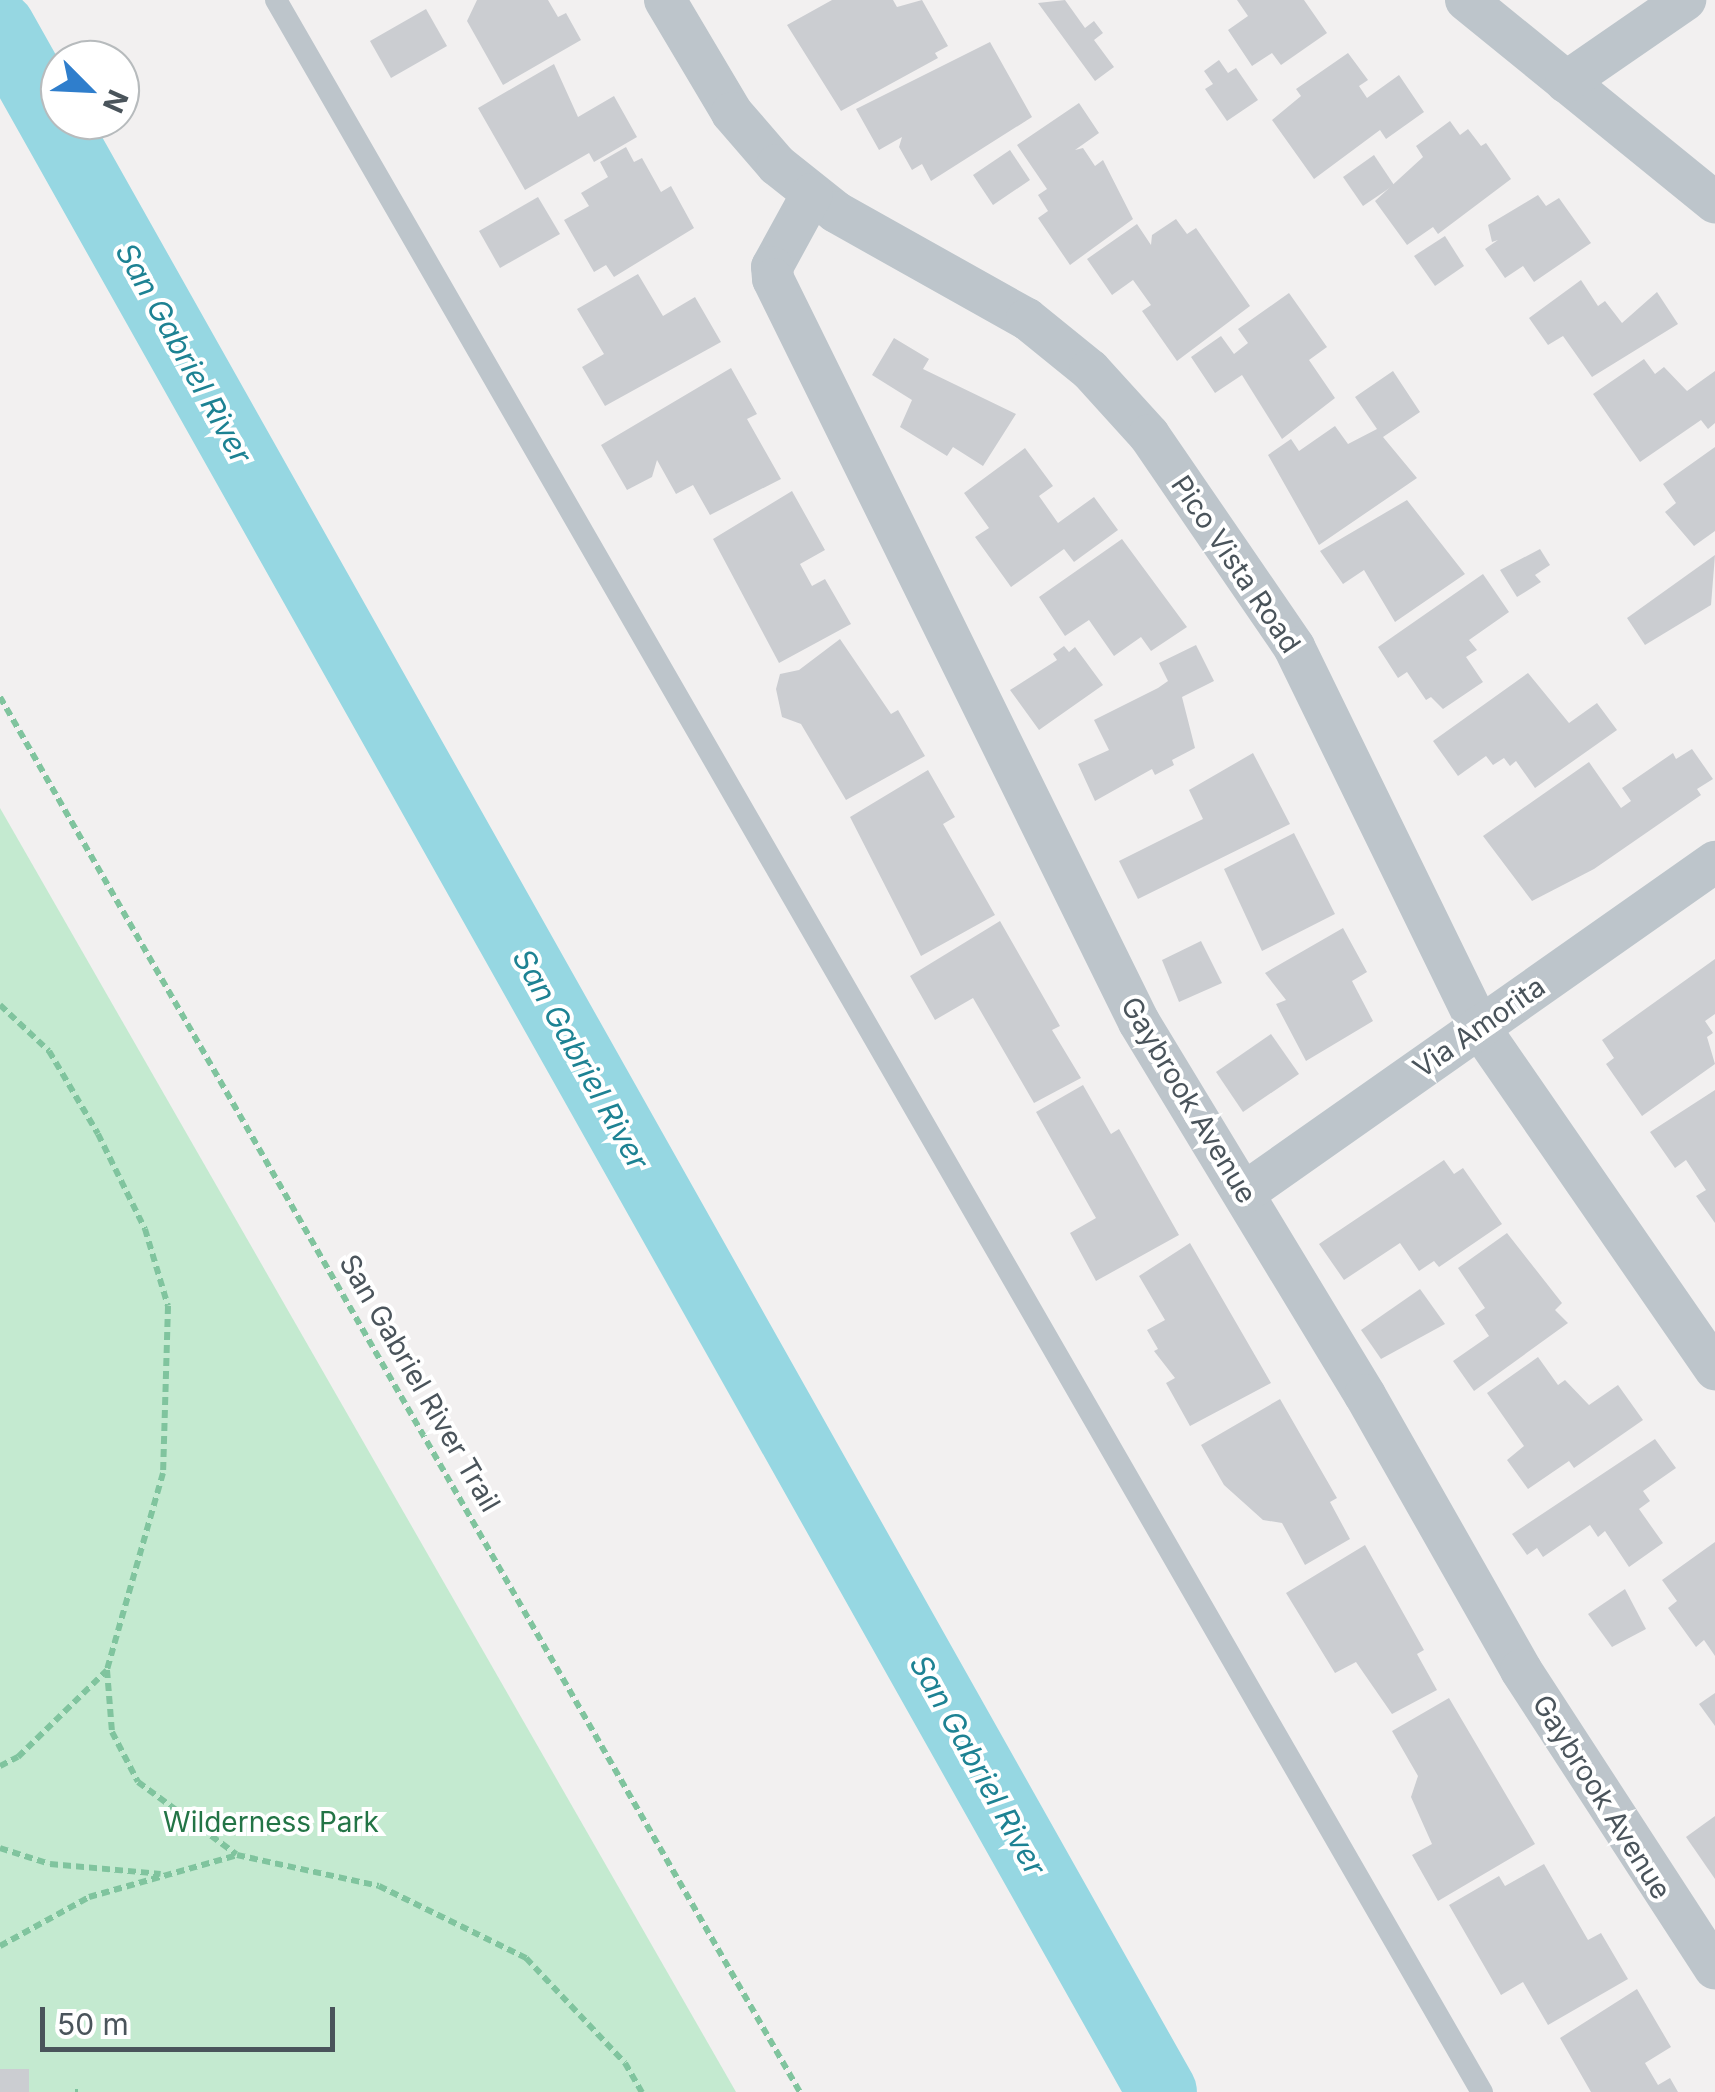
<!DOCTYPE html>
<html>
<head>
<meta charset="utf-8">
<style>
  body { margin:0 }
  #map { position:relative; width:1715px; height:2092px; overflow:hidden; background:#f2f0f0; font-family:Inter,sans-serif }
  div>[style] { position:absolute }
  .green>* { inset:0; background:#c4ead0 }
  .river>* { height:70px; margin:-35px; padding:0 35px; transform-origin:35px; border-radius:35px; background:#96d7e2 }
  .building>* { inset:0; background:#cbcdd1 }
  .path>* { height:6px; margin-top:-3px; transform-origin:0; background:repeating-linear-gradient(90deg,#80c49e 0 8px,transparent 0 13px) }
  .service>* { height:22px; margin:-11px; padding:0 11px; transform-origin:11px; border-radius:11px; background:#bdc5cb }
  .minor>* { height:42px; margin:-21px; padding:0 21px; transform-origin:21px; border-radius:21px; background:#bdc5cb }
  span { translate:-50% -50%; white-space:nowrap; text-align:center; line-height:1.15; -webkit-text-stroke:8px #fff; paint-order:stroke }
  .street-label { font-size:28px; color:#4a545b }
  .park-label { font-size:28px; color:#237446 }
  .water-label { font-size:30px; color:#1d8293; font-style:italic }
  .north { position:absolute; left:40px; top:40px; width:100px; height:100px; box-sizing:border-box; background:#fff; border:2px solid #b7bbbd; border-radius:50%; rotate:114deg; font-size:28px; font-weight:700; line-height:40px; text-align:center; color:#4a545b }
  .north::after { content:''; display:block; margin:auto; width:35px; height:45px; background:#2f7ecc; clip-path:polygon(50% 0,100% 100%,50% 72%,0 100%) }
  .scale { position:absolute; left:40px; top:2007px; width:295px; height:45px; box-sizing:border-box; border:5px solid #4a545b; border-top:0; padding-left:12px; font-size:30px; line-height:35px; white-space:nowrap; color:#4a545b; -webkit-text-stroke:8px #fff; paint-order:stroke }
</style>
</head>
<body>
<div id="map">
  <div class="green">
    <div style="clip-path:polygon(0 808px,736px 2092px,0 2092px)"></div>
  </div>
  <div class="river">
    <div style="left:0;top:27px;width:2369px;rotate:60.63deg"></div>
  </div>
  <div class="building">
    <div style="clip-path:polygon(477px 0,548px 0,558px 17px,566px 13px,581px 40px,503px 85px,467px 21px)"></div>
    <div style="clip-path:polygon(832px 0,893px 0,897px 7px,922px 0,948px 46px,935px 53px,938px 58px,841px 111px,787px 25px)"></div>
    <div style="clip-path:polygon(1065px 0,1085px 28px,1094px 21px,1103px 33px,1094px 40px,1114px 67px,1095px 81px,1038px 3px)"></div>
    <div style="clip-path:polygon(1237px 0,1304px 0,1327px 33px,1281px 65px,1272px 53px,1252px 66px,1228px 30px,1248px 16px)"></div>
    <div style="clip-path:polygon(426px 9px,447px 46px,391px 78px,370px 41px)"></div>
    <div style="clip-path:polygon(990px 42px,1032px 117px,931px 181px,922px 164px,912px 170px,899px 147px,902px 137px,879px 150px,856px 109px)"></div>
    <div style="clip-path:polygon(1348px 53px,1368px 80px,1359px 86px,1367px 98px,1399px 75px,1424px 112px,1386px 139px,1380px 130px,1314px 179px,1272px 120px,1301px 96px,1296px 89px)"></div>
    <div style="clip-path:polygon(1219px 60px,1228px 73px,1236px 68px,1258px 100px,1227px 121px,1205px 89px,1213px 84px,1204px 71px)"></div>
    <div style="clip-path:polygon(554px 64px,578px 117px,614px 96px,637px 137px,594px 162px,589px 153px,525px 190px,478px 108px)"></div>
    <div style="clip-path:polygon(1079px 103px,1099px 133px,1075px 150px,1083px 148px,1095px 166px,1103px 160px,1133px 219px,1070px 265px,1038px 218px,1048px 211px,1038px 195px,1047px 189px,1017px 145px)"></div>
    <div style="clip-path:polygon(1450px 121px,1460px 135px,1468px 129px,1481px 146px,1486px 143px,1511px 179px,1438px 234px,1433px 227px,1407px 245px,1375px 201px,1423px 157px,1416px 146px)"></div>
    <div style="clip-path:polygon(626px 147px,634px 162px,642px 158px,661px 192px,671px 186px,694px 228px,614px 277px,606px 265px,594px 272px,564px 220px,589px 206px,581px 193px,608px 177px,600px 162px)"></div>
    <div style="clip-path:polygon(1010px 150px,1030px 180px,993px 205px,973px 175px)"></div>
    <div style="clip-path:polygon(1374px 155px,1394px 185px,1363px 206px,1343px 177px)"></div>
    <div style="clip-path:polygon(1538px 195px,1546px 206px,1559px 198px,1591px 243px,1534px 282px,1523px 266px,1505px 278px,1485px 249px,1498px 240px,1492px 242px,1488px 225px)"></div>
    <div style="clip-path:polygon(538px 197px,560px 234px,500px 268px,479px 231px)"></div>
    <div style="clip-path:polygon(1176px 219px,1187px 234px,1196px 228px,1250px 306px,1177px 361px,1142px 311px,1151px 305px,1133px 280px,1112px 295px,1087px 259px,1137px 224px,1151px 245px,1152px 235px)"></div>
    <div style="clip-path:polygon(1445px 236px,1464px 266px,1435px 286px,1414px 256px)"></div>
    <div style="clip-path:polygon(638px 274px,663px 316px,695px 297px,721px 342px,605px 406px,582px 367px,604px 354px,577px 309px)"></div>
    <div style="clip-path:polygon(1581px 280px,1598px 306px,1605px 301px,1622px 323px,1657px 292px,1678px 324px,1592px 377px,1563px 336px,1548px 345px,1529px 318px)"></div>
    <div style="clip-path:polygon(1289px 293px,1327px 347px,1309px 360px,1335px 398px,1282px 439px,1242px 375px,1215px 393px,1191px 357px,1221px 336px,1234px 354px,1248px 343px,1238px 329px)"></div>
    <div style="clip-path:polygon(894px 338px,929px 359px,923px 369px,1016px 414px,983px 466px,953px 447px,947px 456px,900px 427px,912px 400px,872px 375px)"></div>
    <div style="clip-path:polygon(1644px 359px,1655px 374px,1664px 367px,1687px 391px,1715px 371px,1715px 423px,1708px 429px,1701px 420px,1640px 462px,1593px 394px)"></div>
    <div style="clip-path:polygon(731px 368px,757px 414px,747px 419px,781px 479px,710px 515px,693px 485px,676px 494px,657px 460px,652px 477px,627px 490px,601px 445px)"></div>
    <div style="clip-path:polygon(1393px 371px,1420px 412px,1383px 437px,1417px 478px,1319px 545px,1268px 455px,1291px 439px,1299px 451px,1335px 426px,1348px 444px,1377px 429px,1355px 397px)"></div>
    <div style="clip-path:polygon(1715px 447px,1715px 531px,1694px 546px,1665px 512px,1676px 503px,1663px 484px)"></div>
    <div style="clip-path:polygon(1025px 448px,1053px 486px,1039px 496px,1058px 523px,1094px 497px,1118px 530px,1074px 562px,1064px 549px,1011px 587px,975px 537px,989px 528px,964px 493px)"></div>
    <div style="clip-path:polygon(792px 491px,825px 550px,800px 564px,812px 586px,825px 579px,851px 624px,779px 663px,713px 539px)"></div>
    <div style="clip-path:polygon(1407px 500px,1465px 574px,1395px 622px,1364px 570px,1343px 584px,1320px 551px)"></div>
    <div style="clip-path:polygon(1122px 539px,1187px 627px,1151px 651px,1141px 637px,1114px 656px,1089px 620px,1065px 636px,1039px 597px)"></div>
    <div style="clip-path:polygon(1540px 549px,1550px 565px,1535px 575px,1541px 582px,1517px 597px,1500px 570px)"></div>
    <div style="clip-path:polygon(1715px 555px,1711px 605px,1645px 645px,1627px 618px)"></div>
    <div style="clip-path:polygon(1483px 574px,1509px 612px,1469px 640px,1477px 650px,1466px 657px,1483px 682px,1443px 709px,1431px 697px,1426px 700px,1407px 672px,1398px 678px,1378px 647px)"></div>
    <div style="clip-path:polygon(840px 639px,891px 714px,898px 710px,925px 756px,846px 800px,801px 724px,782px 717px,776px 689px,780px 674px,799px 670px)"></div>
    <div style="clip-path:polygon(1196px 645px,1214px 681px,1182px 697px,1195px 748px,1172px 760px,1174px 765px,1155px 775px,1152px 769px,1095px 801px,1078px 764px,1109px 750px,1094px 720px,1158px 688px,1168px 681px,1159px 663px)"></div>
    <div style="clip-path:polygon(1064px 646px,1069px 652px,1075px 647px,1103px 685px,1039px 730px,1010px 690px,1057px 660px,1053px 654px)"></div>
    <div style="clip-path:polygon(1528px 673px,1569px 723px,1597px 703px,1617px 730px,1535px 788px,1516px 761px,1510px 766px,1504px 758px,1493px 765px,1486px 756px,1458px 776px,1433px 741px)"></div>
    <div style="clip-path:polygon(1692px 749px,1713px 779px,1697px 789px,1701px 795px,1594px 869px,1532px 901px,1483px 836px,1589px 762px,1621px 808px,1631px 801px,1622px 788px,1673px 753px,1676px 759px)"></div>
    <div style="clip-path:polygon(1253px 753px,1290px 824px,1138px 899px,1119px 861px,1203px 819px,1189px 790px)"></div>
    <div style="clip-path:polygon(928px 770px,955px 817px,943px 824px,995px 915px,921px 956px,850px 817px)"></div>
    <div style="clip-path:polygon(1294px 833px,1335px 914px,1262px 951px,1224px 869px)"></div>
    <div style="clip-path:polygon(1000px 921px,1060px 1026px,1052px 1030px,1081px 1078px,1034px 1103px,973px 998px,935px 1020px,910px 976px)"></div>
    <div style="clip-path:polygon(1343px 928px,1367px 972px,1352px 981px,1373px 1021px,1306px 1061px,1276px 1004px,1286px 1000px,1265px 973px)"></div>
    <div style="clip-path:polygon(1201px 941px,1222px 983px,1179px 1002px,1162px 960px)"></div>
    <div style="clip-path:polygon(1715px 959px,1715px 1014px,1705px 1021px,1713px 1033px,1707px 1037px,1715px 1064px,1642px 1116px,1606px 1064px,1614px 1058px,1602px 1040px)"></div>
    <div style="clip-path:polygon(1271px 1034px,1299px 1074px,1243px 1112px,1216px 1072px)"></div>
    <div style="clip-path:polygon(1083px 1085px,1111px 1134px,1119px 1129px,1179px 1235px,1096px 1281px,1070px 1233px,1096px 1218px,1036px 1112px)"></div>
    <div style="clip-path:polygon(1715px 1090px,1715px 1223px,1696px 1196px,1706px 1190px,1686px 1160px,1675px 1168px,1650px 1132px)"></div>
    <div style="clip-path:polygon(1444px 1160px,1454px 1174px,1463px 1168px,1502px 1224px,1439px 1267px,1434px 1261px,1419px 1271px,1400px 1243px,1344px 1280px,1319px 1244px)"></div>
    <div style="clip-path:polygon(1507px 1233px,1562px 1303px,1555px 1310px,1568px 1323px,1474px 1391px,1453px 1361px,1489px 1336px,1475px 1315px,1485px 1308px,1458px 1268px)"></div>
    <div style="clip-path:polygon(1190px 1243px,1271px 1383px,1190px 1426px,1166px 1383px,1175px 1378px,1154px 1351px,1158px 1349px,1147px 1330px,1165px 1320px,1139px 1276px)"></div>
    <div style="clip-path:polygon(1420px 1289px,1445px 1324px,1381px 1359px,1361px 1330px)"></div>
    <div style="clip-path:polygon(1538px 1357px,1558px 1385px,1565px 1380px,1589px 1405px,1618px 1385px,1643px 1420px,1574px 1468px,1569px 1461px,1528px 1489px,1507px 1460px,1524px 1446px,1487px 1393px)"></div>
    <div style="clip-path:polygon(1280px 1399px,1337px 1498px,1330px 1502px,1350px 1539px,1305px 1565px,1282px 1523px,1263px 1520px,1224px 1485px,1201px 1445px)"></div>
    <div style="clip-path:polygon(1655px 1439px,1676px 1468px,1643px 1491px,1650px 1501px,1639px 1509px,1663px 1543px,1629px 1567px,1605px 1531px,1598px 1537px,1590px 1525px,1543px 1557px,1537px 1548px,1527px 1555px,1512px 1534px)"></div>
    <div style="clip-path:polygon(1715px 1542px,1715px 1656px,1704px 1640px,1696px 1647px,1668px 1608px,1677px 1601px,1662px 1580px)"></div>
    <div style="clip-path:polygon(1365px 1545px,1424px 1650px,1417px 1654px,1437px 1690px,1392px 1714px,1356px 1662px,1335px 1673px,1286px 1593px)"></div>
    <div style="clip-path:polygon(1625px 1589px,1646px 1629px,1612px 1647px,1588px 1614px)"></div>
    <div style="clip-path:polygon(1715px 1693px,1715px 1726px,1699px 1704px)"></div>
    <div style="clip-path:polygon(1449px 1698px,1535px 1844px,1438px 1901px,1412px 1855px,1432px 1844px,1411px 1797px,1418px 1776px,1392px 1731px)"></div>
    <div style="clip-path:polygon(1715px 1816px,1715px 1879px,1686px 1837px)"></div>
    <div style="clip-path:polygon(1544px 1864px,1588px 1940px,1601px 1933px,1628px 1979px,1548px 2025px,1523px 1982px,1501px 1995px,1449px 1905px,1499px 1876px,1505px 1886px)"></div>
    <div style="clip-path:polygon(1637px 1989px,1671px 2047px,1645px 2063px,1658px 2085px,1670px 2078px,1678px 2092px,1591px 2092px,1560px 2038px)"></div>
    <div style="clip-path:polygon(0 2069px,29px 2069px,29px 2092px,0 2092px)"></div>
  </div>
  <div class="path">
    <div style="left:0;top:697px;width:1608px;rotate:60.17deg"></div>
    <div style="left:0;top:1005px;width:67px;rotate:43.2deg"></div>
    <div style="left:49px;top:1051px;width:96px;rotate:59.4deg"></div>
    <div style="left:98px;top:1134px;width:106px;rotate:63.7deg"></div>
    <div style="left:145px;top:1229px;width:80px;rotate:73.4deg"></div>
    <div style="left:168px;top:1306px;width:167px;rotate:91.7deg"></div>
    <div style="left:163px;top:1473px;width:205px;rotate:105.9deg"></div>
    <div style="left:0;top:1766px;width:20px;rotate:-27deg"></div>
    <div style="left:18px;top:1757px;width:124px;rotate:-44.3deg"></div>
    <div style="left:107px;top:1670px;width:62px;rotate:85.4deg"></div>
    <div style="left:112px;top:1732px;width:56px;rotate:62.5deg"></div>
    <div style="left:138px;top:1782px;width:122px;rotate:36.3deg"></div>
    <div style="left:0;top:1848px;width:52px;rotate:17.7deg"></div>
    <div style="left:50px;top:1864px;width:111px;rotate:5.1deg"></div>
    <div style="left:0;top:1946px;width:102px;rotate:-28.8deg"></div>
    <div style="left:89px;top:1897px;width:154px;rotate:-15.8deg"></div>
    <div style="left:237px;top:1855px;width:145px;rotate:12.3deg"></div>
    <div style="left:379px;top:1886px;width:164px;rotate:26.1deg"></div>
    <div style="left:526px;top:1958px;width:144px;rotate:46.7deg"></div>
    <div style="left:625px;top:2063px;width:34px;rotate:60deg"></div>
    <div style="left:75px;top:2092px;width:3px"></div>
  </div>
  <div class="service">
    <div style="left:276px;top:0;width:2415px;rotate:60.04deg"></div>
  </div>
  <div class="minor">
    <div style="left:665px;top:0;width:131px;rotate:59.3deg"></div>
    <div style="left:732px;top:113px;width:69px;rotate:49.1deg"></div>
    <div style="left:777px;top:165px;width:75px;rotate:38.5deg"></div>
    <div style="left:836px;top:212px;width:219px;rotate:29.3deg"></div>
    <div style="left:1027px;top:319px;width:81px;rotate:39deg"></div>
    <div style="left:1090px;top:370px;width:88px;rotate:47.8deg"></div>
    <div style="left:1149px;top:435px;width:257px;rotate:55.6deg"></div>
    <div style="left:1294px;top:647px;width:423px;rotate:64deg"></div>
    <div style="left:1479px;top:1027px;width:416px;rotate:55.4deg"></div>
    <div style="left:1466px;top:0;width:321px;rotate:39.1deg"></div>
    <div style="left:1566px;top:82px;width:145px;rotate:-34.6deg"></div>
    <div style="left:812px;top:194px;width:83px;rotate:118.7deg"></div>
    <div style="left:772px;top:267px;width:12px;rotate:85deg"></div>
    <div style="left:773px;top:279px;width:828px;rotate:63.78deg"></div>
    <div style="left:1139px;top:1022px;width:436px;rotate:58.8deg"></div>
    <div style="left:1365px;top:1395px;width:316px;rotate:60.4deg"></div>
    <div style="left:1521px;top:1670px;width:356px;rotate:57deg"></div>
    <div style="left:1244px;top:1193px;width:576px;rotate:-35.1deg"></div>
  </div>
  <div class="street-label">
    <span style="left:1236px;top:564px;rotate:56deg">Pico Vista Road</span>
    <span style="left:1479px;top:1027px;rotate:-35deg">Via Amorita</span>
    <span style="left:1189px;top:1100px;rotate:59deg">Gaybrook Avenue</span>
    <span style="left:420px;top:1383px;rotate:60deg">San Gabriel River Trail</span>
    <span style="left:1602px;top:1797px;rotate:58deg">Gaybrook Avenue</span>
  </div>
  <div class="park-label">
    <span style="left:271px;top:1822px">Wilderness Park</span>
  </div>
  <div class="water-label">
    <span style="left:184px;top:353px;rotate:61deg">San Gabriel River</span>
    <span style="left:581px;top:1059px;rotate:61deg">San Gabriel River</span>
    <span style="left:978px;top:1765px;rotate:61deg">San Gabriel River</span>
  </div>
  <div class="north">N</div>
  <div class="scale">50 m</div>
</div>
</body>
</html>
